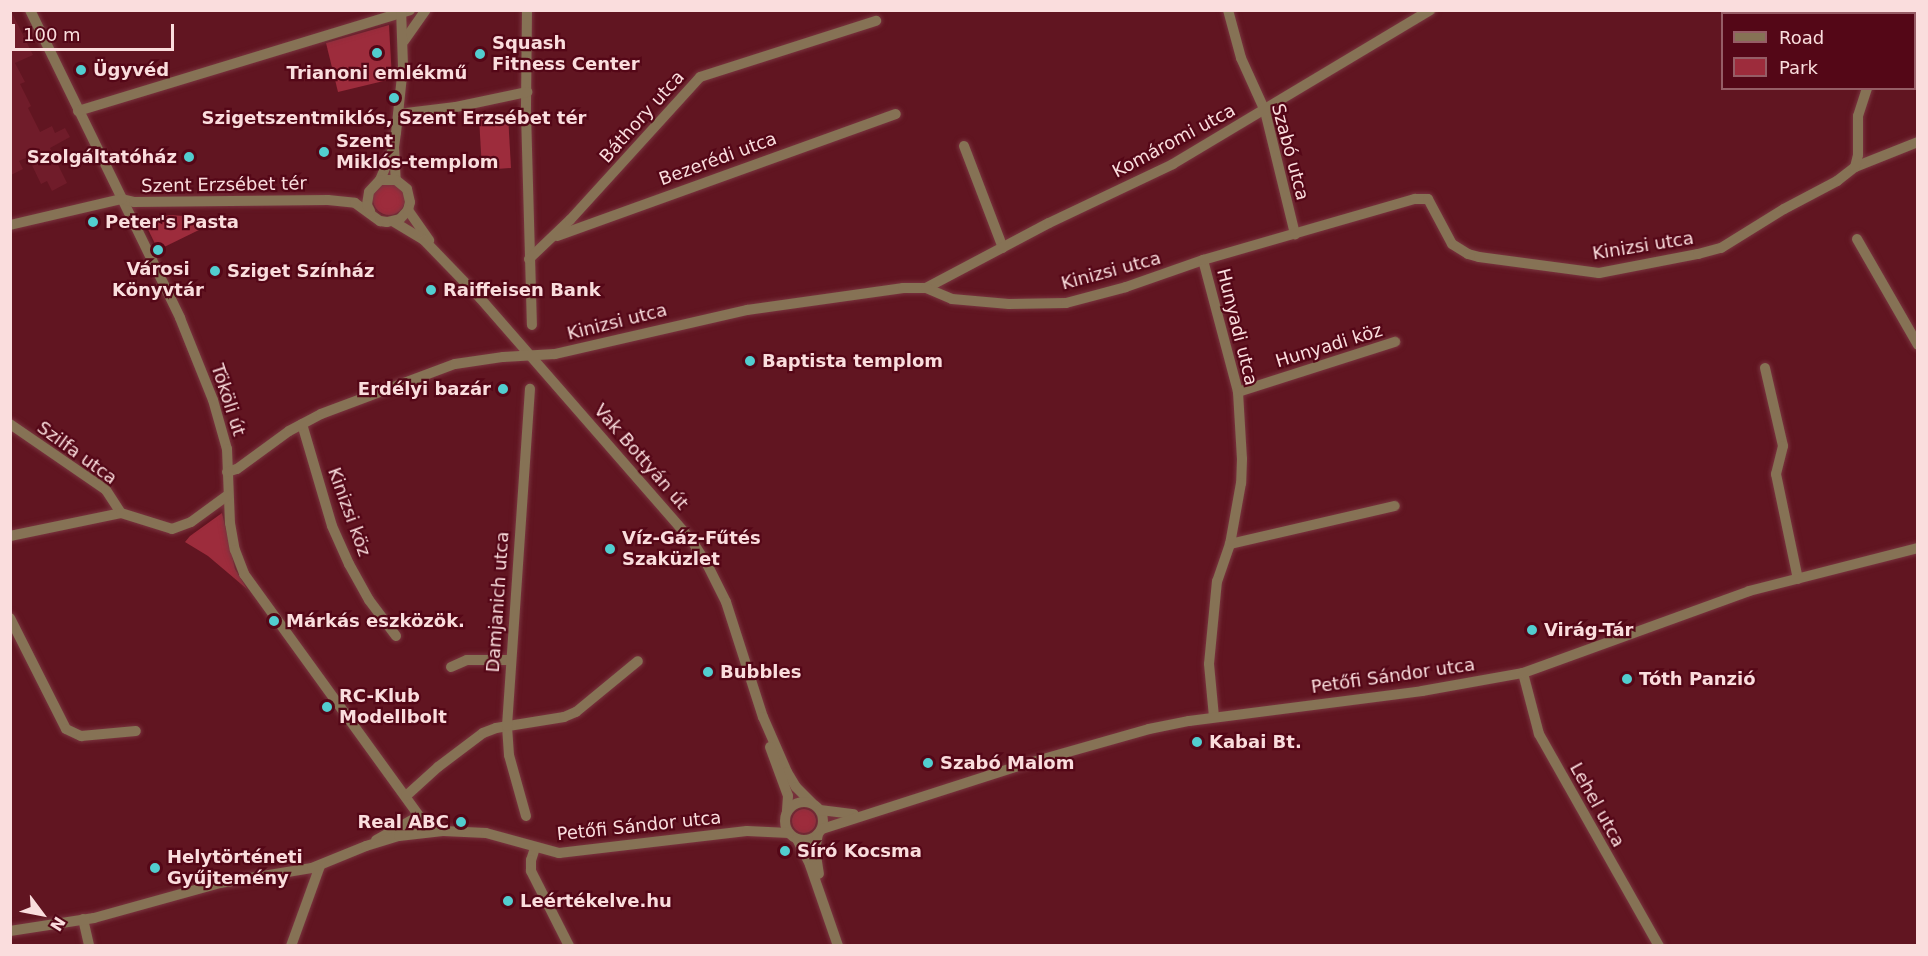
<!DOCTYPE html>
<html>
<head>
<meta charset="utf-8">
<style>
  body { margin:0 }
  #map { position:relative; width:1928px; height:956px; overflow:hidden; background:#611521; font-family:"DejaVu Sans",sans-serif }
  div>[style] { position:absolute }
  .built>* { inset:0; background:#701c2a }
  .green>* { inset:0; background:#9d2c3c }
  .round { border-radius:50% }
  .roads { filter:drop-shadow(0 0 2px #79353f) drop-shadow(0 0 2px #79353f) }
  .minor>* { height:10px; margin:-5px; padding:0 5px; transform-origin:5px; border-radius:5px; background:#867255 }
  .minor>.ring { margin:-5px; padding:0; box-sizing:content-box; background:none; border:10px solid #867255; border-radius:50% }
  .dots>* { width:16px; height:16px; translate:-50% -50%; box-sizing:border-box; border:3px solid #540717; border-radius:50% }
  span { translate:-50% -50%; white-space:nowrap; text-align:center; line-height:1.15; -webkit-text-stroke:4.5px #540717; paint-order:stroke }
  .poi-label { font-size:18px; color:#fadddd; font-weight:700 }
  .left { translate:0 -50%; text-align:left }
  .right { translate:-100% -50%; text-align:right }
  .street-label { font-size:18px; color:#fadddd }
  .frame { position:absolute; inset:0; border:12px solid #fadddd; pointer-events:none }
  .legend { position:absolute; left:1721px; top:12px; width:195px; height:78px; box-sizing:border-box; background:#540717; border:2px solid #965d66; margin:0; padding:8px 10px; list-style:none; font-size:18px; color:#fadddd }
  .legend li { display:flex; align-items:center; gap:12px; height:30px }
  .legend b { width:30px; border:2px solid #965d66 }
  .north { position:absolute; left:12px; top:884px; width:60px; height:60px; -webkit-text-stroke:4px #540717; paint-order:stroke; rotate:122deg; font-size:16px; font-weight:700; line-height:24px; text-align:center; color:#fadddd }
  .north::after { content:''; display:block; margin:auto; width:21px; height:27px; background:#fadddd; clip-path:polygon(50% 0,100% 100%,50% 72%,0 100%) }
  .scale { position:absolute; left:12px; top:24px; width:162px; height:27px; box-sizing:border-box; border:3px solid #fadddd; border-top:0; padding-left:8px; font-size:18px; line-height:21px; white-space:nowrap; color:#fadddd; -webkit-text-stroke:4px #540717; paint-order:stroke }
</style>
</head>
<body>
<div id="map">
  <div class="built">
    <div style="clip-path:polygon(11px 11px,33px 55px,15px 63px,25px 82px,20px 84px,31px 106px,28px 108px,40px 132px,52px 126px,55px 133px,65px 128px,70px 137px,50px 148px,53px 154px,45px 158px,49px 164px,56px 161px,67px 183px,52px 191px,47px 181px,41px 184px,28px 157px,19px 161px,23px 169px,11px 175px)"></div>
  </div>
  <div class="green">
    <div style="clip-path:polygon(389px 25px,392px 79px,338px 92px,326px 43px)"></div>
    <div style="clip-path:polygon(508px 115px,511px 168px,482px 170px,479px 117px)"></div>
    <div class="round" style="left:373px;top:183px;width:32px;height:32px"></div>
    <div style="clip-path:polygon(170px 215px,197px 217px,203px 228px,158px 250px,144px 221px)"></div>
    <div style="clip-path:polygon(222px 513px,235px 569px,247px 589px,208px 556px,185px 542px,190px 536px)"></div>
    <div class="round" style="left:792px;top:809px;width:24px;height:24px"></div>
  </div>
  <div class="roads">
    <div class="minor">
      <div style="left:30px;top:10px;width:343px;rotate:64deg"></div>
      <div style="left:180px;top:318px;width:88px;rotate:68.1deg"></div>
      <div style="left:213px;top:400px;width:51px;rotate:74.1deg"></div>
      <div style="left:227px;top:449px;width:74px;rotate:87.7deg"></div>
      <div style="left:230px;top:523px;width:27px;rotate:80deg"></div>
      <div style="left:235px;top:550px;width:26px;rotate:69deg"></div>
      <div style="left:244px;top:574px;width:299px;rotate:54.1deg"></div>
      <div style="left:419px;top:816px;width:28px;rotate:32deg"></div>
      <div style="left:527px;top:10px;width:103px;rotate:90.6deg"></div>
      <div style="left:526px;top:113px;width:212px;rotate:88.4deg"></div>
      <div style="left:1228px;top:10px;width:50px;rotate:74.8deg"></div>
      <div style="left:1241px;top:58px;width:58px;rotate:65.6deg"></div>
      <div style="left:1265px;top:111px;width:127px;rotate:76.3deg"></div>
      <div style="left:1914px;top:38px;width:4px;rotate:-27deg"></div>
      <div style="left:404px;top:41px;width:38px;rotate:-55deg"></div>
      <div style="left:78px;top:111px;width:347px;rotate:-16.9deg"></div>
      <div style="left:398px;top:114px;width:58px;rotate:-6.9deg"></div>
      <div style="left:456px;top:107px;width:73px;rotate:-11.9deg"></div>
      <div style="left:964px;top:146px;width:109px;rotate:69.1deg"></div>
      <div style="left:394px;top:147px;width:33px;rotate:87deg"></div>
      <div style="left:1855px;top:167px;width:68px;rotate:-21.6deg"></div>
      <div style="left:380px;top:180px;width:36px;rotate:-67deg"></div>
      <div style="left:394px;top:147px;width:14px;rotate:-82deg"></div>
      <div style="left:396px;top:133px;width:67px;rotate:-84deg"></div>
      <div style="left:403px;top:66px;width:56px;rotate:-92deg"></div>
      <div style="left:122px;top:199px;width:12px;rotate:14deg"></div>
      <div style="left:134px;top:202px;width:194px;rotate:-0.6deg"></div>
      <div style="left:328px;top:200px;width:27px;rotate:6deg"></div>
      <div style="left:355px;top:203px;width:31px;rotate:36deg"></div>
      <div style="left:380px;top:221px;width:7px;rotate:8deg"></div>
      <div style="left:387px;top:222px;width:13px;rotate:-13deg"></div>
      <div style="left:400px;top:219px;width:12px;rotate:-48deg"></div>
      <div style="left:408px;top:210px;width:8px;rotate:-76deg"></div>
      <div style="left:410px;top:202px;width:13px;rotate:-103deg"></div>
      <div style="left:407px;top:189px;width:14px;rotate:-141deg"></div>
      <div style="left:396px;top:180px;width:16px;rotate:180deg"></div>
      <div style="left:380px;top:180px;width:16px;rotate:133deg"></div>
      <div style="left:369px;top:192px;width:13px;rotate:99deg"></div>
      <div style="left:367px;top:205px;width:7px;rotate:63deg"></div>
      <div style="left:408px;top:210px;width:37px;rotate:55deg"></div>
      <div style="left:394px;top:222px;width:35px;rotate:31deg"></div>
      <div style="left:424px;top:240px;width:81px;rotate:46deg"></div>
      <div style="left:480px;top:298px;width:322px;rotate:48.9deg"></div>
      <div style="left:692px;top:541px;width:30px;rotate:57deg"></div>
      <div style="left:708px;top:566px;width:40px;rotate:63.4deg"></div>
      <div style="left:726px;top:602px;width:121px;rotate:72.2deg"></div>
      <div style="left:763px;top:717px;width:60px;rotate:66.4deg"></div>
      <div style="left:787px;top:772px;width:17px;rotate:59deg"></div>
      <div style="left:796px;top:787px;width:23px;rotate:45deg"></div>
      <div style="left:10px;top:225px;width:115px;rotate:-13.1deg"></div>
      <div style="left:557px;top:236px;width:360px;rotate:-19.8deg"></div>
      <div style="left:1857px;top:239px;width:122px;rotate:60.1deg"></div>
      <div style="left:529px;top:259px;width:57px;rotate:-43.6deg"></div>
      <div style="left:570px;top:220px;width:193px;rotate:-47.7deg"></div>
      <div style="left:700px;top:77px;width:185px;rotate:-17.7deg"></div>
      <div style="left:1203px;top:260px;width:137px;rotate:75.1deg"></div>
      <div style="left:1238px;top:392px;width:67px;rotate:86.6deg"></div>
      <div style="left:1242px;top:459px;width:24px;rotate:92deg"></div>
      <div style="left:1241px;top:483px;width:62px;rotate:100.2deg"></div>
      <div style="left:1230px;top:544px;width:39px;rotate:109deg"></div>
      <div style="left:1217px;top:581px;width:83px;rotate:95.5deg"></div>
      <div style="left:1209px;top:664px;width:53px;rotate:84.6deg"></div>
      <div style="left:926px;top:288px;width:139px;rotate:-27.9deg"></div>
      <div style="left:1049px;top:223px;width:137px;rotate:-25.4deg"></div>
      <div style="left:1173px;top:164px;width:300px;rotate:-30.9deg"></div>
      <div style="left:1765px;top:368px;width:80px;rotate:77deg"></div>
      <div style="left:1783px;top:446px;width:29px;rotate:104deg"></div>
      <div style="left:1776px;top:474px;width:107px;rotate:78.2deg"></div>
      <div style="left:1238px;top:392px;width:165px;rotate:-17.7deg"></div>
      <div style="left:10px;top:424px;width:116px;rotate:34.5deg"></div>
      <div style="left:106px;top:490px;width:27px;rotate:57deg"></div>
      <div style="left:302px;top:424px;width:106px;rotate:73.6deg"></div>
      <div style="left:332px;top:526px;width:42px;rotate:65.9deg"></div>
      <div style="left:349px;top:564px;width:41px;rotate:60.9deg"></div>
      <div style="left:369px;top:600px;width:45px;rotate:53.1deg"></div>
      <div style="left:227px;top:472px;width:10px;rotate:-17deg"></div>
      <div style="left:237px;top:469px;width:64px;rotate:-36.2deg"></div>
      <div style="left:289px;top:431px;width:36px;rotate:-28deg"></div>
      <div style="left:321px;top:414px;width:143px;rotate:-20.5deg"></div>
      <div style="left:455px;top:364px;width:49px;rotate:-8.3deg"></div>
      <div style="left:503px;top:357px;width:52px;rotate:-3.3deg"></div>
      <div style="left:555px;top:354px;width:197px;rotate:-12.9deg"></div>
      <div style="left:747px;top:310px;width:158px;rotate:-8deg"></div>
      <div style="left:903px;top:288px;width:23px"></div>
      <div style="left:926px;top:288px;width:28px;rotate:23deg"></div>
      <div style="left:952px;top:299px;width:57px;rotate:5deg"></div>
      <div style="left:1009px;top:304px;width:57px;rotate:-1deg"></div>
      <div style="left:1066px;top:303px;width:62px;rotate:-14.9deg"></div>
      <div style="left:1126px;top:287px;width:82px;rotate:-19.3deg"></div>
      <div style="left:1203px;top:260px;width:221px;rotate:-16.1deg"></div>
      <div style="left:1415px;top:199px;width:13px"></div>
      <div style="left:1428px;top:199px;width:51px;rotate:61.9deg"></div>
      <div style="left:1452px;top:244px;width:19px;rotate:32deg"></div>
      <div style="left:1468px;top:254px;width:11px;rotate:15deg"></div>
      <div style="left:1479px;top:257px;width:121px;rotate:7.6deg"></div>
      <div style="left:1599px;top:273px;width:101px;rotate:-10.9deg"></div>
      <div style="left:1698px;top:254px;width:24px;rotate:-15deg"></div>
      <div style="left:1721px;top:248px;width:74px;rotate:-31.8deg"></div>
      <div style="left:1784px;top:209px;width:60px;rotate:-27.8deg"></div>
      <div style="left:1837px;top:181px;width:23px;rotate:-38deg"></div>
      <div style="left:1855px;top:167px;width:12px;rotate:-76deg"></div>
      <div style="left:1858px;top:155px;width:39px;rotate:-90deg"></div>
      <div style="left:1858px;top:116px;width:29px;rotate:-72deg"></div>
      <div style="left:10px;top:536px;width:113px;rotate:-11.7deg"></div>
      <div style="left:121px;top:513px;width:53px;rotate:17.4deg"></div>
      <div style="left:172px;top:529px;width:20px;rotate:-20deg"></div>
      <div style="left:191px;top:522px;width:46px;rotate:-36.1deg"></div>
      <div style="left:1230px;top:544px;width:169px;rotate:-13deg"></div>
      <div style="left:10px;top:618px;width:124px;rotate:63.2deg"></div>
      <div style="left:66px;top:729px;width:17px;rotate:25deg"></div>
      <div style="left:81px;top:736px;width:55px;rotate:-5.2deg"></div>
      <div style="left:451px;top:667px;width:17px;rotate:-24deg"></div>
      <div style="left:467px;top:660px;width:44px"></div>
      <div style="left:1523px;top:673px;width:63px;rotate:75.3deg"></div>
      <div style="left:1539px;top:734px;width:244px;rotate:60.5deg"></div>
      <div style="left:770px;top:747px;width:52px;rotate:69.8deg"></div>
      <div style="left:788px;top:796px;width:15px;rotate:94deg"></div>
      <div style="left:406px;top:796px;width:43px;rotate:-42.2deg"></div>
      <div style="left:438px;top:767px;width:56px;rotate:-37.1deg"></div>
      <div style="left:483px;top:733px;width:14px;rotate:-21deg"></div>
      <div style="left:496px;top:728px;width:69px;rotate:-9.2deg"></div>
      <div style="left:564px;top:717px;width:13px;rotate:-23deg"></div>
      <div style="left:576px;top:712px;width:80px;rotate:-39.4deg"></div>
      <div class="ring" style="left:785px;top:802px;width:28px;height:28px"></div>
      <div style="left:820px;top:810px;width:34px;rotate:7deg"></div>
      <div style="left:526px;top:816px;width:63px;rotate:-105.6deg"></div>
      <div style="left:509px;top:755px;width:29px;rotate:-94deg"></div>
      <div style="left:507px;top:726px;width:338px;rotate:-86.1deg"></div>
      <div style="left:822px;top:829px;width:203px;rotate:-17.8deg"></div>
      <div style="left:1015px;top:767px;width:139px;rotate:-15.8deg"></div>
      <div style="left:1149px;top:729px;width:41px;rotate:-11.3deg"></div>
      <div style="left:1189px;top:721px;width:235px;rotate:-7.3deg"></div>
      <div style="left:1422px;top:691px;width:103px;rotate:-10.1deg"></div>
      <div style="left:1523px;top:673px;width:240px;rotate:-19.9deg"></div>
      <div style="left:1749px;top:591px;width:174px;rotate:-14.3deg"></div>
      <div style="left:818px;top:834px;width:15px;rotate:101deg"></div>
      <div style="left:815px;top:849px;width:25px;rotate:81deg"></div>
      <div style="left:797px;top:839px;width:29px;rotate:63deg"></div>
      <div style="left:810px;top:865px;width:86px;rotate:70.9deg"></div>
      <div style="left:376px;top:840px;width:49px;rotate:-29.2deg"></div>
      <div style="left:535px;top:848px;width:13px;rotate:108deg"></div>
      <div style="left:531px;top:860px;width:11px;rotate:90deg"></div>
      <div style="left:531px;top:871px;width:84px;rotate:63.1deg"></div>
      <div style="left:83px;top:919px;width:28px;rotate:77deg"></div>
      <div style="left:10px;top:931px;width:85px;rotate:-8.8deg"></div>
      <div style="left:94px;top:918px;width:131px;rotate:-15.5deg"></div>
      <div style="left:220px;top:883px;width:93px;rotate:-9.3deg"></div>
      <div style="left:312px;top:868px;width:58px;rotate:-22.2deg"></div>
      <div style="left:366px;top:846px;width:34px;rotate:-17deg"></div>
      <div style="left:399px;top:836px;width:44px;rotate:-6.5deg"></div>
      <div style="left:443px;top:831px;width:43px;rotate:2.7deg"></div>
      <div style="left:486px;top:833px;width:76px;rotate:15.3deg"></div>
      <div style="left:559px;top:853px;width:189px;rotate:-6.7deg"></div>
      <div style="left:747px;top:831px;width:42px;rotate:2.7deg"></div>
      <div style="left:291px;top:946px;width:85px;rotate:-70.1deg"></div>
    </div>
  </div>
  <div class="dots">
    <div style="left:377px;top:53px;background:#52cdcf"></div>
    <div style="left:480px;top:54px;background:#52cdcf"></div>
    <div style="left:81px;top:70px;background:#52cdcf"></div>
    <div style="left:394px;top:98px;background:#52cdcf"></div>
    <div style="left:324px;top:152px;background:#52cdcf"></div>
    <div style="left:189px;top:157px;background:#52cdcf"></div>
    <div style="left:93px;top:222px;background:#52cdcf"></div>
    <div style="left:158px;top:250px;background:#52cdcf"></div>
    <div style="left:215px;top:271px;background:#52cdcf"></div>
    <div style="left:431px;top:290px;background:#52cdcf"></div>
    <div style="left:750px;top:361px;background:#52cdcf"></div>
    <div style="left:503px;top:389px;background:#52cdcf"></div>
    <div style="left:610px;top:549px;background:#52cdcf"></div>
    <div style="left:274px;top:621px;background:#52cdcf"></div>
    <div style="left:1532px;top:630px;background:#52cdcf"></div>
    <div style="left:708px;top:672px;background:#52cdcf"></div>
    <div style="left:1627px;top:679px;background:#52cdcf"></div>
    <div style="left:327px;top:707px;background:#52cdcf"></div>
    <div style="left:1197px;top:742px;background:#52cdcf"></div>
    <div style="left:928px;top:763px;background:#52cdcf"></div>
    <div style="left:461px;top:822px;background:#52cdcf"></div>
    <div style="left:785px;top:851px;background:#52cdcf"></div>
    <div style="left:155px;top:868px;background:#52cdcf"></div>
    <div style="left:508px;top:901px;background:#52cdcf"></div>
  </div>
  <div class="poi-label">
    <span class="left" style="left:492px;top:54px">Squash<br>Fitness Center</span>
    <span class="left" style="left:93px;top:70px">Ügyvéd</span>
    <span style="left:377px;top:73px">Trianoni emlékmű</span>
    <span style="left:394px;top:118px">Szigetszentmiklós, Szent Erzsébet tér</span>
    <span class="left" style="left:336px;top:152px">Szent<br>Miklós-templom</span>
    <span class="right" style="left:177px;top:157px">Szolgáltatóház</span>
    <span class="left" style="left:105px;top:222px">Peter's Pasta</span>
    <span style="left:158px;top:280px">Városi<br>Könyvtár</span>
    <span class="left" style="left:227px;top:271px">Sziget Színház</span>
    <span class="left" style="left:443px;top:290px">Raiffeisen Bank</span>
    <span class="left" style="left:762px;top:361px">Baptista templom</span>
    <span class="right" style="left:491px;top:389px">Erdélyi bazár</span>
    <span class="left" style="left:622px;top:549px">Víz-Gáz-Fűtés<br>Szaküzlet</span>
    <span class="left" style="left:286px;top:621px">Márkás eszközök.</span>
    <span class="left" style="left:1544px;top:630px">Virág-Tár</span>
    <span class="left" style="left:720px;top:672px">Bubbles</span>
    <span class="left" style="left:1639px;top:679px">Tóth Panzió</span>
    <span class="left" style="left:339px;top:707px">RC-Klub<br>Modellbolt</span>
    <span class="left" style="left:1209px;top:742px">Kabai Bt.</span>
    <span class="left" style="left:940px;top:763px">Szabó Malom</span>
    <span class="right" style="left:449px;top:822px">Real ABC</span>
    <span class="left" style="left:797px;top:851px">Síró Kocsma</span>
    <span class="left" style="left:167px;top:868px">Helytörténeti<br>Gyűjtemény</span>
    <span class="left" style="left:520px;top:901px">Leértékelve.hu</span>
  </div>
  <div class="street-label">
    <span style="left:642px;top:117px;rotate:-48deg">Báthory utca</span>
    <span style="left:1174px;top:141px;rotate:-28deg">Komáromi utca</span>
    <span style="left:1290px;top:152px;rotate:75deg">Szabó utca</span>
    <span style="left:718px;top:159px;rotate:-20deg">Bezerédi utca</span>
    <span style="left:224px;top:185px;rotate:-1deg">Szent Erzsébet tér</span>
    <span style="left:1643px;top:246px;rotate:-9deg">Kinizsi utca</span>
    <span style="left:1111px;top:271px;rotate:-15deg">Kinizsi utca</span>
    <span style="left:617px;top:322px;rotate:-14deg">Kinizsi utca</span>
    <span style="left:1237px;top:327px;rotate:76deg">Hunyadi utca</span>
    <span style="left:1329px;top:346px;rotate:-17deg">Hunyadi köz</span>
    <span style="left:228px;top:400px;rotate:72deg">Tököli út</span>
    <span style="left:77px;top:453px;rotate:36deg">Szilfa utca</span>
    <span style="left:641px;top:457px;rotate:49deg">Vak Bottyán út</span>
    <span style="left:349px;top:512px;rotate:70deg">Kinizsi köz</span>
    <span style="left:498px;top:602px;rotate:-86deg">Damjanich utca</span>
    <span style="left:1393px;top:676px;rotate:-8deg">Petőfi Sándor utca</span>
    <span style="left:1597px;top:805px;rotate:61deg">Lehel utca</span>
    <span style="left:639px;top:826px;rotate:-6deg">Petőfi Sándor utca</span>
  </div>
  <div class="frame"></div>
  <ul class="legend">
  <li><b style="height:8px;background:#867255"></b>Road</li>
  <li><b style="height:16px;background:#9d2c3c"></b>Park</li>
  </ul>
  <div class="north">N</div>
  <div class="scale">100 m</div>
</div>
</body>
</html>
